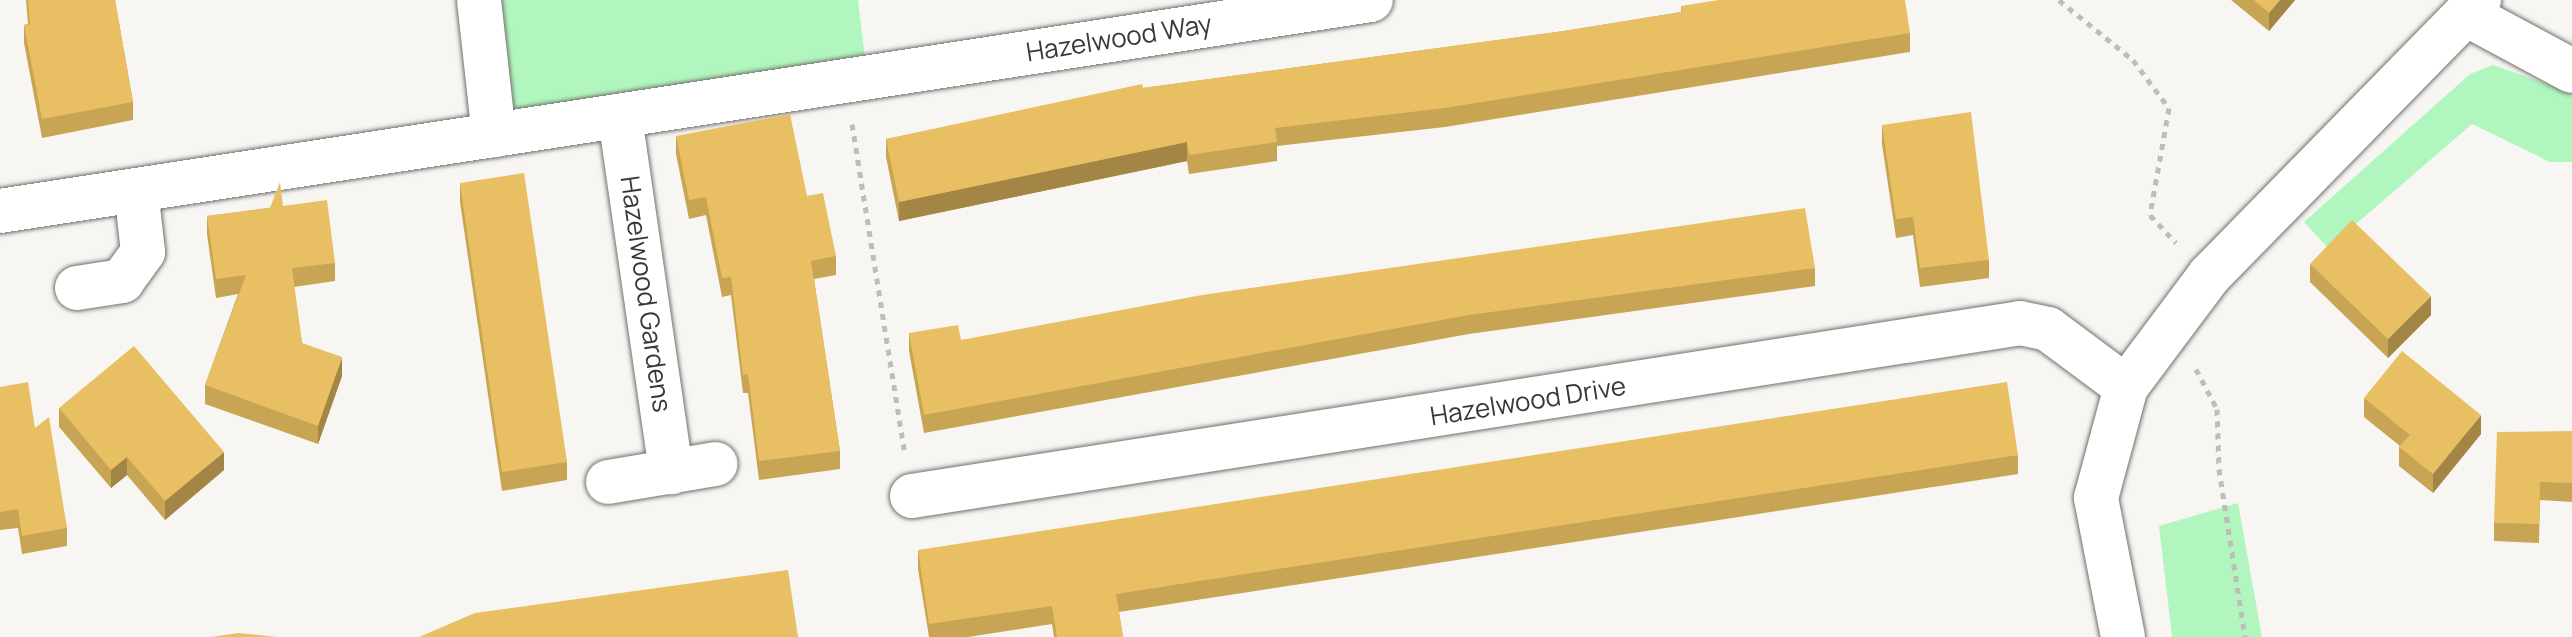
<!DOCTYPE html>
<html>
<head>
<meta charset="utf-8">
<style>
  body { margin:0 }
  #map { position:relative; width:2572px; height:637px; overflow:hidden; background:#f8f6f2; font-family:Manrope,sans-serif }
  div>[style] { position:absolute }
  .green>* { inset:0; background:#b1f6bf }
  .path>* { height:5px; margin-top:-2.5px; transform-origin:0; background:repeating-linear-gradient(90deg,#bebdb9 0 6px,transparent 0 12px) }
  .roads { filter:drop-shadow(0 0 2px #72706c) drop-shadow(0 0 2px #72706c) }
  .street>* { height:44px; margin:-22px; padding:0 22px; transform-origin:22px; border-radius:22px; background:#fff }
  .wall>* { inset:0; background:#c8a455 }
  .shaded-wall>* { inset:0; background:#a38645 }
  .building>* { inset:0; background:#e9bf63 }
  span { translate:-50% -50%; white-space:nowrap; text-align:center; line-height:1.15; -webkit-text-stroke:6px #fff; paint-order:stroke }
  .street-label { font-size:26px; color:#383836 }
</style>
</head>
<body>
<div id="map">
  <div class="green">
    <div style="clip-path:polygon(479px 0,858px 0,867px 76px,494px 135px)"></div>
    <div style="clip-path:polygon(2493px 65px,2572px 93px,2572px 162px,2550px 162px,2472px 124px,2328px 248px,2304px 222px,2470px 74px)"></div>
    <div style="clip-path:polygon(2238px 503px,2262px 637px,2172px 637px,2159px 526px)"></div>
  </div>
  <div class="path">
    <div style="left:2059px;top:0;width:95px;rotate:39deg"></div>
    <div style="left:2133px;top:60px;width:60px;rotate:53.1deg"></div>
    <div style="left:2169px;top:108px;width:109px;rotate:100.1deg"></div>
    <div style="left:2150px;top:215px;width:38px;rotate:47deg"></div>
    <div style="left:852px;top:124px;width:330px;rotate:80.9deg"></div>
    <div style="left:2196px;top:369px;width:45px;rotate:62.3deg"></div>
    <div style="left:2217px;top:409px;width:60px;rotate:88.1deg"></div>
    <div style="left:2219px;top:469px;width:170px;rotate:81.2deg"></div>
  </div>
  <div class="roads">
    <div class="street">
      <div style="left:479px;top:0;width:136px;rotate:83.7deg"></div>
      <div style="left:2468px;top:15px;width:118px;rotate:28.3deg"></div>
      <div style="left:620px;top:117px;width:359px;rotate:81.8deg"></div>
      <div style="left:0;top:211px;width:1387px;rotate:-8.75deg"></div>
      <div style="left:77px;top:288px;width:46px;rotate:-8.8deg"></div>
      <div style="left:122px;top:281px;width:36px;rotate:-54deg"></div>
      <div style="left:143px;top:252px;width:62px;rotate:-96.4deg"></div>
      <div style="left:608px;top:482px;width:109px;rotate:-9.5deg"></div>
      <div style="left:912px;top:496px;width:1121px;rotate:-8.87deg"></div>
      <div style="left:2020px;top:323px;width:29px;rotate:12deg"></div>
      <div style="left:2048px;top:329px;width:97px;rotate:36.6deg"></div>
      <div style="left:2123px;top:637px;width:142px;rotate:-101deg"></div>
      <div style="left:2096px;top:498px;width:115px;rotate:-74.9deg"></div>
      <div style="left:2126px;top:387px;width:139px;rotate:-53.2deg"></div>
      <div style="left:2209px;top:276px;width:386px;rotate:-45.6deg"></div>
    </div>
  </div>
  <div class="wall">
    <div style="clip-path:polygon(26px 0,115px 0,133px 102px,133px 120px,42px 138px,24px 43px,24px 25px,28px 24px)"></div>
    <div style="clip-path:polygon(2231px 0,2295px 0,2269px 31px)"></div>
    <div style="clip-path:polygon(1681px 6px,1910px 33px,1910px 52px,1445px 127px,1277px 146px,1277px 161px,1189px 174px,1187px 161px,899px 221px,886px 157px,886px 139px,1143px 88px,1564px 31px,1681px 12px)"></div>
    <div style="clip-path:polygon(1882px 125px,1989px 260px,1989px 278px,1920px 287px,1913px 235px,1896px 238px,1882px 144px)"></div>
    <div style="clip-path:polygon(676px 136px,807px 196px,836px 256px,836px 275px,814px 279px,840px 451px,840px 469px,759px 480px,748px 393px,743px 393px,731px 295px,722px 297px,706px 215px,689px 219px,676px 154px)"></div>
    <div style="clip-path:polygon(460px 183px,567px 462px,567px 480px,502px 491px,460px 202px)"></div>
    <div style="clip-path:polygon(283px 206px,335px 263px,335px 281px,294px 287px,302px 343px,342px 376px,318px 444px,205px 404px,205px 385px,238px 294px,216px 298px,207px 234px,207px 216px)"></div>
    <div style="clip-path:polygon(2310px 264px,2431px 315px,2388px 358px,2310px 282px)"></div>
    <div style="clip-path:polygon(1815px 268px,1815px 286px,1469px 334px,924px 433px,909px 351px,909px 333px,961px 340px)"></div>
    <div style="clip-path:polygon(0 387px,35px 428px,67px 528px,67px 546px,22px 554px,18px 528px,0 530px)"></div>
    <div style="clip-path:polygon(2364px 398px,2481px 434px,2433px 493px,2399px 466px,2399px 447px,2400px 446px,2364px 417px)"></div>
    <div style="clip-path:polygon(59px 408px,224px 470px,165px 520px,127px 475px,111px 488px,59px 427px)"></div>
    <div style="clip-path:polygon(2572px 431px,2572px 502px,2540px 500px,2539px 543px,2494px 541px,2494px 523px)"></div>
    <div style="clip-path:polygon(2018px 455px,2018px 474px,1119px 612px,1123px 637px,1054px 637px,1052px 624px,968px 637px,929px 637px,918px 569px,918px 550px)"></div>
  </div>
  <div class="shaded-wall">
    <div style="clip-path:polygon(2280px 0,2295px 0,2269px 31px,2269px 13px)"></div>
    <div style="clip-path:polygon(1187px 142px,1187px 161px,899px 221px,899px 202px)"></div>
    <div style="clip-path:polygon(2431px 296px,2431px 315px,2388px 358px,2388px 339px)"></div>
    <div style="clip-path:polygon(342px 357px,342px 376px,318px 444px,318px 426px)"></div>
    <div style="clip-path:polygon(2481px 415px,2481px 434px,2433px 493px,2433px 474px)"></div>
    <div style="clip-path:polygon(224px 452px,224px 470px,165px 520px,165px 501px)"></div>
    <div style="clip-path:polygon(127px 457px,127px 475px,111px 488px,111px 470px)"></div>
  </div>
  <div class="building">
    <div style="clip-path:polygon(28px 0,115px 0,133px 102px,42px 119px,24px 25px,30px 24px)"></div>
    <div style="clip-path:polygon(1719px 0,1905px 0,1910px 33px,1445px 108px,1275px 128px,1277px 142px,1189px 155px,1187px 142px,899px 202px,886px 139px,1142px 84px,1143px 88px,1564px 31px,1682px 12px,1681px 6px)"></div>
    <div style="clip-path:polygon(2254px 0,2280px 0,2269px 13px)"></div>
    <div style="clip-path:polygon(1971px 112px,1989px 260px,1920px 268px,1913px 217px,1896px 219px,1882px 125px)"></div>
    <div style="clip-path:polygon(790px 114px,807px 196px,823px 193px,836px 256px,811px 261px,840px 451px,759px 461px,748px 374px,743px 375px,731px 277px,722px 278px,706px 197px,689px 200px,676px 136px)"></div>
    <div style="clip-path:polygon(524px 173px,567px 462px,502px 472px,460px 183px)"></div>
    <div style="clip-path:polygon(280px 182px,283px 206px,327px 200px,335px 263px,292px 268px,302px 343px,342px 357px,318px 426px,205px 385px,246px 275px,216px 279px,207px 216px,270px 208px)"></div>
    <div style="clip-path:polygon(1805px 208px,1815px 268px,1469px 315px,924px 415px,909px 333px,958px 325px,961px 340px,1202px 295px)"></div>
    <div style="clip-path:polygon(2352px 220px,2431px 296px,2388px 339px,2310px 264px)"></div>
    <div style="clip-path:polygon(134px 346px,224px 452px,165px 501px,127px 457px,111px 470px,59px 408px)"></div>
    <div style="clip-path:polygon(2402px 351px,2481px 415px,2433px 474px,2399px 447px,2410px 435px,2364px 398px)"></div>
    <div style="clip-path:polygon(28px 382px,35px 428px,49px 417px,67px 528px,22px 536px,18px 509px,0 512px,0 387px)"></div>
    <div style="clip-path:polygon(2007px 382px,2018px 455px,1116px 594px,1123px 637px,1057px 637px,1052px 606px,929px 624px,918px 550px)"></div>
    <div style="clip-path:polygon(2572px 431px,2572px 483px,2540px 482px,2539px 524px,2494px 523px,2497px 432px)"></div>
    <div style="clip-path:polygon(788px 570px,798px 637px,419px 637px,475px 613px)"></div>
    <div style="clip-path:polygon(239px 633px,277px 637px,211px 637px)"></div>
  </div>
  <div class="street-label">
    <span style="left:1119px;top:38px;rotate:-9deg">Hazelwood Way</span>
    <span style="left:646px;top:294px;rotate:82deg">Hazelwood Gardens</span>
    <span style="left:1528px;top:401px;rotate:-9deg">Hazelwood Drive</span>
  </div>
</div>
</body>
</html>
